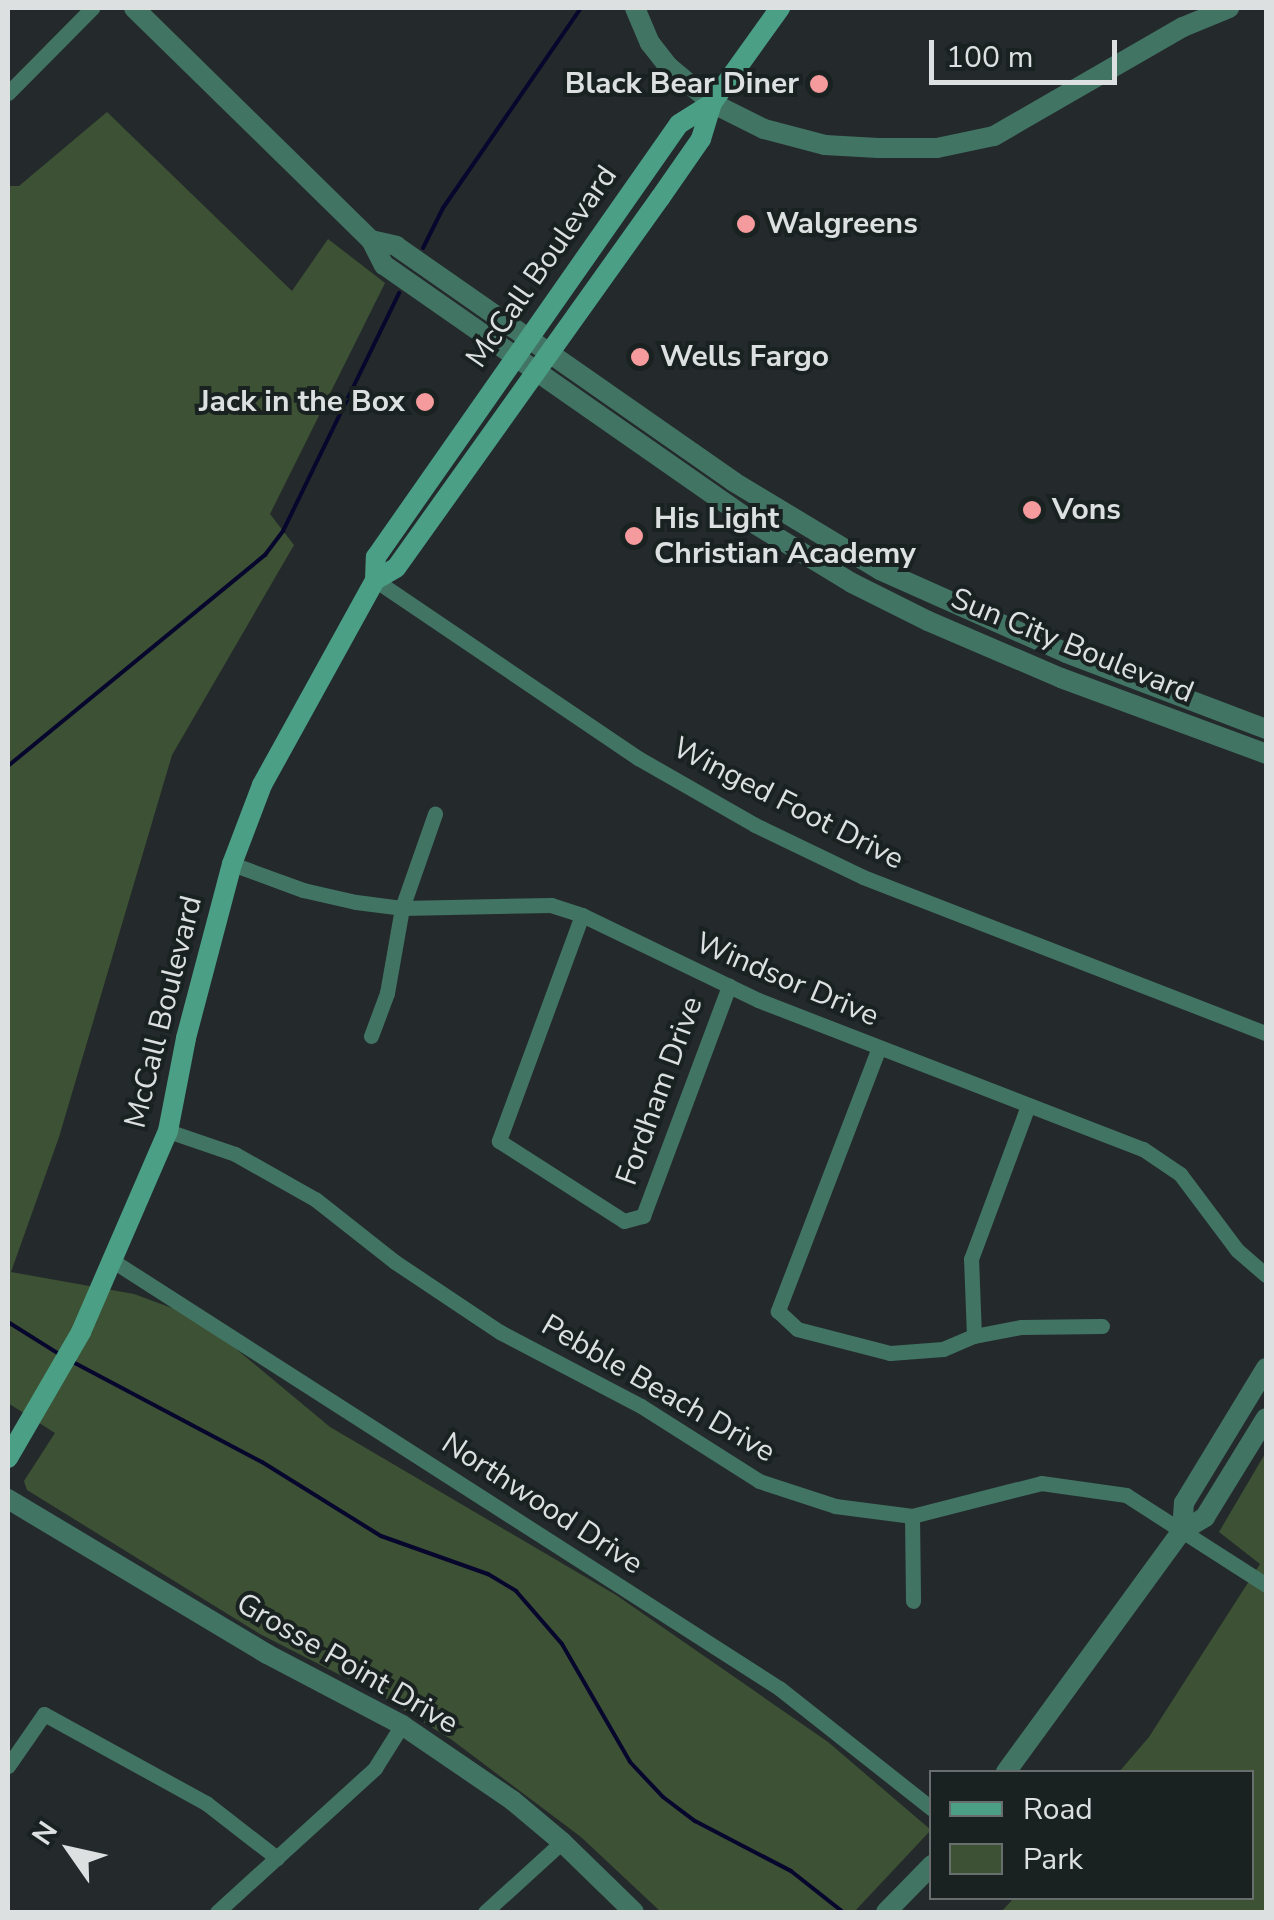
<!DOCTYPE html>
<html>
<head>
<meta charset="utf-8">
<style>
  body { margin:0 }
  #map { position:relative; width:1274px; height:1920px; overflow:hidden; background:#242a2b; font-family:"Nunito Sans",sans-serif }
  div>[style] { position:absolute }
  .green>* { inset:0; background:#3d5134 }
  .stream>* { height:4px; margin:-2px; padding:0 2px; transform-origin:2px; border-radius:2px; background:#07062d }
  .minor>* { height:15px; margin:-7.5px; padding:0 7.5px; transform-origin:7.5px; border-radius:7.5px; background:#427464 }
  .tertiary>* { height:20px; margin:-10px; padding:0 10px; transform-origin:10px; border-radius:10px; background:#427464 }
  .secondary>* { height:20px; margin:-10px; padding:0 10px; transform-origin:10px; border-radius:10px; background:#4a9f85 }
  .dots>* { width:28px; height:28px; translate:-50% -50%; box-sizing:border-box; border:5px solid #1a2121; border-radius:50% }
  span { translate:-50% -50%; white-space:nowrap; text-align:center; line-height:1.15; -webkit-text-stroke:8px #1a2121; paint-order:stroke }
  .poi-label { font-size:30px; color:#dce0e1; font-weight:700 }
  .right { translate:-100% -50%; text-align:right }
  .left { translate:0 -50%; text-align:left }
  .street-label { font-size:30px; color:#dce0e1 }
  .frame { position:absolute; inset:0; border:10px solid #dce0e1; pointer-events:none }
  .legend { position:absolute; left:929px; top:1770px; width:325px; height:130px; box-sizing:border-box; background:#1a2121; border:2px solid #686d6e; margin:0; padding:12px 18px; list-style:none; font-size:30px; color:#dce0e1 }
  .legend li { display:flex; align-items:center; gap:20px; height:50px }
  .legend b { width:50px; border:2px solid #686d6e }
  .north { position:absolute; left:20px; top:1800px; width:100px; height:100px; -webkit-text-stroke:8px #1a2121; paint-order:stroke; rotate:304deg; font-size:28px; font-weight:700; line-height:40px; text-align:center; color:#dce0e1 }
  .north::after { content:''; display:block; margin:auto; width:35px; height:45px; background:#dce0e1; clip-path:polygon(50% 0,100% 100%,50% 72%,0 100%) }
  .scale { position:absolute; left:929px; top:40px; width:188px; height:45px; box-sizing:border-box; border:5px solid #dce0e1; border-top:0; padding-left:12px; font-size:30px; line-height:35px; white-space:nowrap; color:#dce0e1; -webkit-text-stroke:8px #1a2121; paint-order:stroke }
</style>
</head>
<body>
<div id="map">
  <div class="green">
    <div style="clip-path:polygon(107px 112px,292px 291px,328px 239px,385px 283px,270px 514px,294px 545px,172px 755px,59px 1137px,11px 1272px,134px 1294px,199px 1318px,330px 1427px,616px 1595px,828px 1742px,931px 1830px,854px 1912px,661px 1912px,581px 1837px,452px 1740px,385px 1698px,260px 1634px,27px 1490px,24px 1481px,55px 1433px,8px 1403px,8px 186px,19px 186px)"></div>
    <div style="clip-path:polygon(1266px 1452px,1266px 1912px,1001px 1912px,1014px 1898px,1252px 1898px,1252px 1772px,1119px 1772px,1149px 1737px,1260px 1564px,1219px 1532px)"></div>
  </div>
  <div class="stream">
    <div style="left:423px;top:248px;width:45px;rotate:-63.4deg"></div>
    <div style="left:443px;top:208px;width:243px;rotate:-55.4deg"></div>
    <div style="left:8px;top:766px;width:333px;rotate:-39.4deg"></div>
    <div style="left:265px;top:555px;width:30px;rotate:-53deg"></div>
    <div style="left:283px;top:531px;width:265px;rotate:-64deg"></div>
    <div style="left:8px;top:1322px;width:60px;rotate:32.1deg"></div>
    <div style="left:71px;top:1361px;width:216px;rotate:27.9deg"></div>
    <div style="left:262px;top:1462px;width:140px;rotate:31.9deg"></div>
    <div style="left:381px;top:1536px;width:114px;rotate:19.6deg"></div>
    <div style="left:488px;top:1574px;width:33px;rotate:31deg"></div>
    <div style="left:516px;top:1591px;width:70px;rotate:49deg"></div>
    <div style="left:562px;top:1644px;width:136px;rotate:60deg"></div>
    <div style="left:630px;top:1762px;width:48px;rotate:46.7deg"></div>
    <div style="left:663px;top:1797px;width:40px;rotate:37deg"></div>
    <div style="left:695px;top:1821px;width:108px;rotate:27.5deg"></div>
    <div style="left:791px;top:1871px;width:66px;rotate:38.3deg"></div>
  </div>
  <div class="minor">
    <div style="left:8px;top:93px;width:120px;rotate:-45.3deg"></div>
    <div style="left:375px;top:580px;width:318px;rotate:34.1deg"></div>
    <div style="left:638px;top:758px;width:135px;rotate:29.8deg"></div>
    <div style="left:755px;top:825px;width:120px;rotate:25.7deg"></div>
    <div style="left:863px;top:877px;width:432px;rotate:21.2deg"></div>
    <div style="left:232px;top:864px;width:76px;rotate:20.1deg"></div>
    <div style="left:303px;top:890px;width:54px;rotate:12.8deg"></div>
    <div style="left:356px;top:902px;width:46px;rotate:7.4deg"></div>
    <div style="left:402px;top:908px;width:149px;rotate:-1.2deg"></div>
    <div style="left:551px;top:905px;width:33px;rotate:18deg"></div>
    <div style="left:582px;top:915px;width:195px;rotate:25.8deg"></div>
    <div style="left:758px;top:1000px;width:413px;rotate:21.2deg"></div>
    <div style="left:1143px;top:1149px;width:45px;rotate:34deg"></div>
    <div style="left:1180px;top:1174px;width:95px;rotate:53.1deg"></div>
    <div style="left:1237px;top:1250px;width:38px;rotate:41deg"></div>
    <div style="left:582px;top:915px;width:241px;rotate:110.2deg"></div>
    <div style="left:499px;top:1141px;width:148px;rotate:32.6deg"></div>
    <div style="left:624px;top:1221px;width:20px;rotate:-15deg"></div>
    <div style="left:643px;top:1216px;width:246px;rotate:-69.5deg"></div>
    <div style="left:371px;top:1036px;width:46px;rotate:-69.6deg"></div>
    <div style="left:387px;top:993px;width:86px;rotate:-80deg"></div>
    <div style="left:402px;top:908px;width:100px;rotate:-70.7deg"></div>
    <div style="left:878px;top:1050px;width:280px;rotate:111deg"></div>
    <div style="left:778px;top:1311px;width:26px;rotate:43deg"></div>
    <div style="left:797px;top:1329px;width:96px;rotate:14.5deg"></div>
    <div style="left:890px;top:1353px;width:53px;rotate:-4.3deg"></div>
    <div style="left:943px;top:1349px;width:34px;rotate:-23deg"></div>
    <div style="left:974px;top:1336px;width:48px;rotate:-10.8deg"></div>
    <div style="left:1021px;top:1327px;width:81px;rotate:-0.7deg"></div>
    <div style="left:168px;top:1131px;width:71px;rotate:18.9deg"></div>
    <div style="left:235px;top:1154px;width:92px;rotate:29.4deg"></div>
    <div style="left:315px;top:1199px;width:102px;rotate:38.2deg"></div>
    <div style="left:395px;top:1262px;width:126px;rotate:33.7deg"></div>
    <div style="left:500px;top:1332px;width:159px;rotate:27.7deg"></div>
    <div style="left:641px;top:1406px;width:140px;rotate:32.4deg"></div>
    <div style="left:759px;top:1481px;width:80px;rotate:18.2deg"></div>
    <div style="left:835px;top:1506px;width:78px;rotate:7.4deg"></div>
    <div style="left:912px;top:1516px;width:133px;rotate:-14.3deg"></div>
    <div style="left:1041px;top:1483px;width:86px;rotate:8deg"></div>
    <div style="left:1126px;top:1495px;width:166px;rotate:32.7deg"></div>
    <div style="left:113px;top:1261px;width:791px;rotate:32.67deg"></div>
    <div style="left:779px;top:1688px;width:195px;rotate:38.3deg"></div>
    <div style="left:974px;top:1336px;width:77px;rotate:-92.2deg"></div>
    <div style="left:971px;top:1259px;width:163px;rotate:-69.6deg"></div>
    <div style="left:912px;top:1516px;width:85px;rotate:89.3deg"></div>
    <div style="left:8px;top:1766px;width:63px;rotate:-55.3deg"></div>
    <div style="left:44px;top:1714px;width:185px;rotate:28.8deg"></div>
    <div style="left:206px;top:1803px;width:90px;rotate:37.8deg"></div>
    <div style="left:217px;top:1912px;width:214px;rotate:-42.3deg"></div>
    <div style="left:375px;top:1768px;width:51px;rotate:-57.9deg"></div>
    <div style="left:485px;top:1912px;width:104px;rotate:-42.3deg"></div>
  </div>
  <div class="tertiary">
    <div style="left:134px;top:8px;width:332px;rotate:44.4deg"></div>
    <div style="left:371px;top:240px;width:28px;rotate:63deg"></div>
    <div style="left:384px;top:265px;width:452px;rotate:34.9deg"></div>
    <div style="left:755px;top:524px;width:114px;rotate:31.3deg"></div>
    <div style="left:852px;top:583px;width:85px;rotate:26.6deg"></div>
    <div style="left:928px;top:621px;width:145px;rotate:23.2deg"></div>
    <div style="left:1061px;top:678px;width:219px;rotate:20.3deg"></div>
    <div style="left:635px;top:8px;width:38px;rotate:67deg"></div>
    <div style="left:650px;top:43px;width:31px;rotate:52deg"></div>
    <div style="left:669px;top:67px;width:56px;rotate:39.9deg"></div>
    <div style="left:712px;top:103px;width:58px;rotate:26.6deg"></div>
    <div style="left:764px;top:129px;width:63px;rotate:14.7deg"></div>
    <div style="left:825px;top:145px;width:53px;rotate:3.2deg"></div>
    <div style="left:878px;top:148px;width:59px"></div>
    <div style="left:937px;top:148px;width:58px;rotate:-11.9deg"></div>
    <div style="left:994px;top:136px;width:218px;rotate:-30deg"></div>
    <div style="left:1183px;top:27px;width:50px;rotate:-22.4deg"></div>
    <div style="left:371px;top:240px;width:26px;rotate:13deg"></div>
    <div style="left:396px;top:246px;width:412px;rotate:34.9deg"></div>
    <div style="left:734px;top:482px;width:170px;rotate:31.1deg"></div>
    <div style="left:880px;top:570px;width:204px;rotate:24deg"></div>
    <div style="left:1066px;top:653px;width:214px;rotate:20.8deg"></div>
    <div style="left:8px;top:1499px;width:302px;rotate:30.9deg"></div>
    <div style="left:267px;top:1654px;width:153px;rotate:27.7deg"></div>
    <div style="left:402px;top:1725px;width:133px;rotate:34.3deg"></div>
    <div style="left:512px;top:1800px;width:65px;rotate:40deg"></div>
    <div style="left:562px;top:1842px;width:100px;rotate:44.2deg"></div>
    <div style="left:1182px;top:1531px;width:28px;rotate:-86deg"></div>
    <div style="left:1184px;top:1503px;width:158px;rotate:-58.7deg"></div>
    <div style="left:1006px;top:1772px;width:298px;rotate:-53.9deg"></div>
    <div style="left:1182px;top:1531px;width:27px;rotate:-31deg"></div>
    <div style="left:1205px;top:1517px;width:116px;rotate:-58.4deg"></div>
    <div style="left:886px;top:1912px;width:66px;rotate:-45.6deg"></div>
  </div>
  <div class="secondary">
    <div style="left:375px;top:580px;width:24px;rotate:-30deg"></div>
    <div style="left:396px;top:568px;width:455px;rotate:-54.5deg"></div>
    <div style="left:660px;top:198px;width:72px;rotate:-55.2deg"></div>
    <div style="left:701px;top:139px;width:38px;rotate:-73deg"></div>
    <div style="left:712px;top:103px;width:117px;rotate:-54.4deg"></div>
    <div style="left:8px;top:1458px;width:146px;rotate:-59.9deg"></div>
    <div style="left:81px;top:1332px;width:219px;rotate:-66.6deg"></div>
    <div style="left:168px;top:1131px;width:95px;rotate:-79deg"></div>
    <div style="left:186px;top:1038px;width:180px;rotate:-75.2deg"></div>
    <div style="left:232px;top:864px;width:85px;rotate:-69.2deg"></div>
    <div style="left:262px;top:785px;width:234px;rotate:-61.1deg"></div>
    <div style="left:375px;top:580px;width:23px;rotate:-88deg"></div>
    <div style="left:376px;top:557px;width:528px;rotate:-55.02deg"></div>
    <div style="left:679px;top:124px;width:39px;rotate:-32deg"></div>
  </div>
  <div class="dots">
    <div style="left:819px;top:84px;background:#f59b9d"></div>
    <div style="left:746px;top:224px;background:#f59b9d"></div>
    <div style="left:640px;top:357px;background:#f59b9d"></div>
    <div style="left:425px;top:402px;background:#f59b9d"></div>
    <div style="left:1032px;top:510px;background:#f59b9d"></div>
    <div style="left:634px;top:536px;background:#f59b9d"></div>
  </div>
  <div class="poi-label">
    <span class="right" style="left:799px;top:84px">Black Bear Diner</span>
    <span class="left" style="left:766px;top:224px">Walgreens</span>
    <span class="left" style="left:660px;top:357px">Wells Fargo</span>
    <span class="right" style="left:405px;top:402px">Jack in the Box</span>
    <span class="left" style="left:1052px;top:510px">Vons</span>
    <span class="left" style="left:654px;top:536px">His Light<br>Christian Academy</span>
  </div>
  <div class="street-label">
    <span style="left:542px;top:267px;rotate:-55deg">McCall Boulevard</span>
    <span style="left:1072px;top:646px;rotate:22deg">Sun City Boulevard</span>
    <span style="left:788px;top:804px;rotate:27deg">Winged Foot Drive</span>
    <span style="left:787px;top:980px;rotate:23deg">Windsor Drive</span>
    <span style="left:164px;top:1012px;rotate:-76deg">McCall Boulevard</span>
    <span style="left:660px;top:1091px;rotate:-70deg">Fordham Drive</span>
    <span style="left:658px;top:1389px;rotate:30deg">Pebble Beach Drive</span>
    <span style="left:542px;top:1504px;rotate:33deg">Northwood Drive</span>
    <span style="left:347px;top:1664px;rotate:30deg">Grosse Point Drive</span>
  </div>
  <div class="frame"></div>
  <ul class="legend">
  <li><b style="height:12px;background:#4a9f85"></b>Road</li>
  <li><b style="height:28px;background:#3d5134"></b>Park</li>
  </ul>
  <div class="north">N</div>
  <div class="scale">100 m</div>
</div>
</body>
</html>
